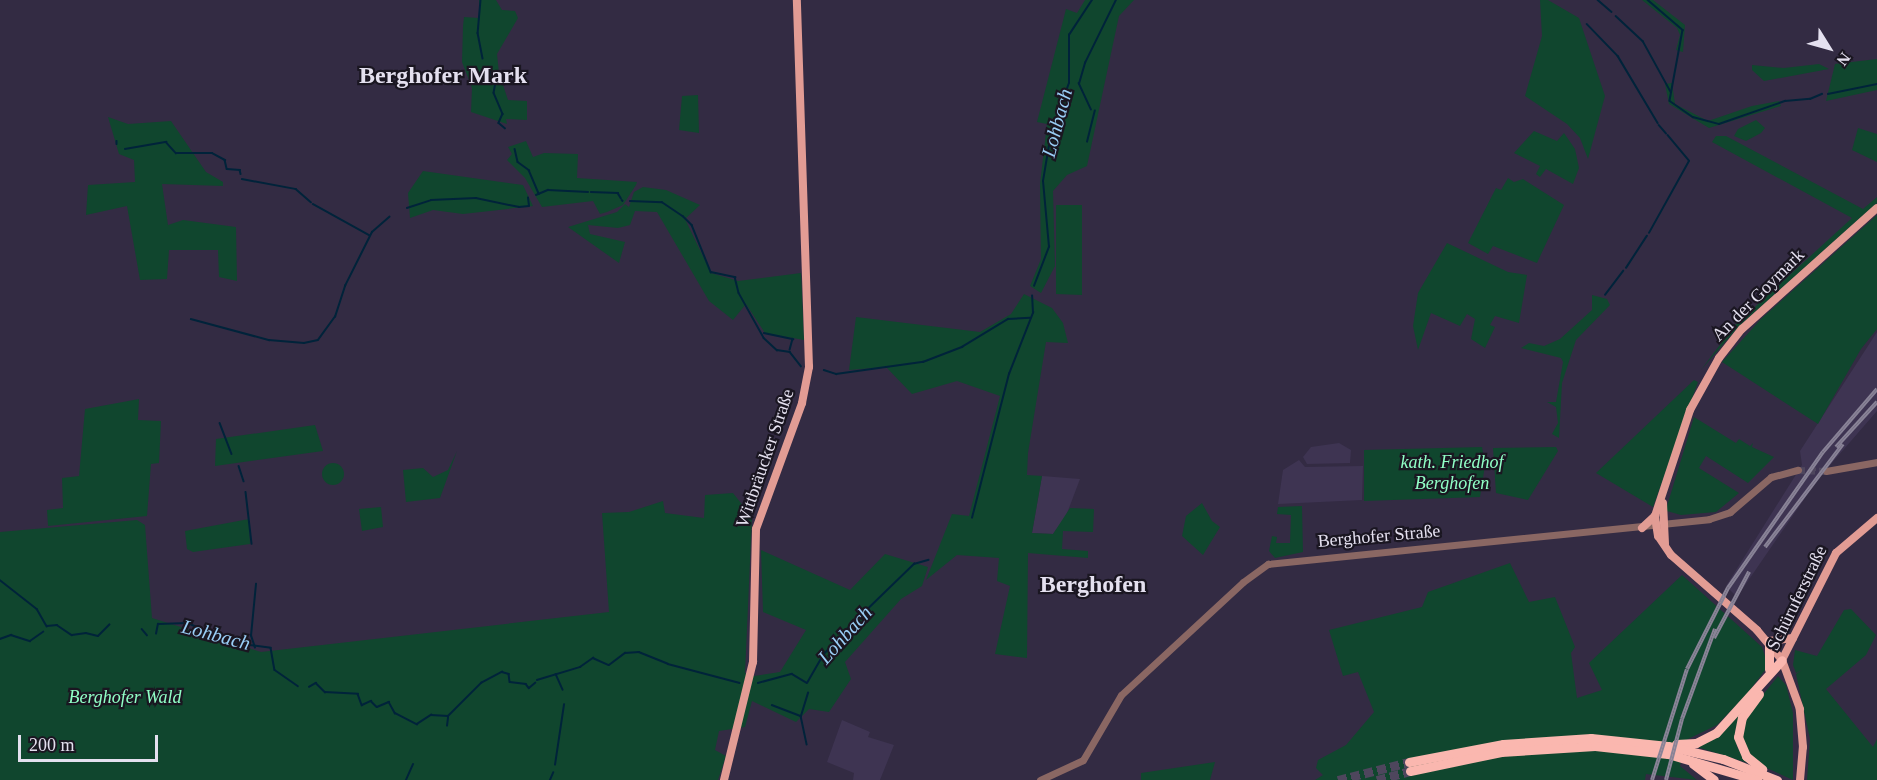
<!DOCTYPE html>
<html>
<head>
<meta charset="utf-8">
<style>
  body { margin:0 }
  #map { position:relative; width:1877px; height:780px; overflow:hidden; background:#332b43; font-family:"Times New Roman",serif }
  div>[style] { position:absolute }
  .built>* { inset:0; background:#3e3452 }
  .green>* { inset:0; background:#10462e }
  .round { border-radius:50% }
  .stream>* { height:1.5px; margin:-0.75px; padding:0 0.75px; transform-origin:0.75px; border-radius:0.75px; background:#00233a }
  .minor-tunnel>* { height:7px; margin-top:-3.5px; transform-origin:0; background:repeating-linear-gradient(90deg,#4e465d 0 7px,transparent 0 10.5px) }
  .highway-tunnel>* { height:9px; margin-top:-4.5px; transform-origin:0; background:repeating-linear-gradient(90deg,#4e465d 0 9px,transparent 0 13.5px) }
  .minor>* { height:7px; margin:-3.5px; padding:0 3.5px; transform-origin:3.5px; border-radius:3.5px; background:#8a6763 }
  .major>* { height:8px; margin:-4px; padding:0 4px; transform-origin:4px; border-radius:4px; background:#e29c94 }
  .highway>* { height:9px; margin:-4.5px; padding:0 4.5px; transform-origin:4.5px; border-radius:4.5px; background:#fab7af }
  .rail>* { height:4px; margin-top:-2px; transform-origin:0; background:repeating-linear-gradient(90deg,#1a1621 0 4.5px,#898397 0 9px); box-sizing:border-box; border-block:2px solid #898397 }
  span { translate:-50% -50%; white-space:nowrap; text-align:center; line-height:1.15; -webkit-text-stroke:4.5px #1a1621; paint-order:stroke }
  .street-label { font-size:18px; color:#e4e0ef }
  .park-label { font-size:18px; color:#90ffc6; font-style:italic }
  .water-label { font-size:20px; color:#99cdf5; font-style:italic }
  .district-label { font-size:24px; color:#e4e0ef; font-weight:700 }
  .north { position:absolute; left:1799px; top:18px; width:60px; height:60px; -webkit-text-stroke:4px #1a1621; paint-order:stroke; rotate:127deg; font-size:16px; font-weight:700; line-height:24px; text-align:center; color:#e4e0ef }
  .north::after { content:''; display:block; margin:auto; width:21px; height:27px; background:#e4e0ef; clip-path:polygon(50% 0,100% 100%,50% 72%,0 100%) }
  .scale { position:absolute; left:18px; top:735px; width:140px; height:27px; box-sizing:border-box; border:3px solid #e4e0ef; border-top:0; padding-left:8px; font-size:18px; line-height:21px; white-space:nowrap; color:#e4e0ef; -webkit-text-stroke:4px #1a1621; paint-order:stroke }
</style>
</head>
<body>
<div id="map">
  <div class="built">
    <div style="clip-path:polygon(1877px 332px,1877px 411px,1818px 479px,1737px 597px,1726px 586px,1802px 465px,1800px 451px)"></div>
    <div style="clip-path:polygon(1339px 443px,1351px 450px,1350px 463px,1307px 464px,1303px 457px,1311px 447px)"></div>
    <div style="clip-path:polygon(1299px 460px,1305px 467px,1363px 466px,1362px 500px,1278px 504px,1283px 470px)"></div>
    <div style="clip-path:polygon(1042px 476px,1080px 479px,1066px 516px,1053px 534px,1032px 533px)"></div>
    <div style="clip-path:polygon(842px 720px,870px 732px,868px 737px,894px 745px,880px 780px,853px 780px,854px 773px,827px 762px)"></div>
  </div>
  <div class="green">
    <div style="clip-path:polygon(479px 0,496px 0,502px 10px,515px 11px,518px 18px,497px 54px,499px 73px,508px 100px,527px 101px,527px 120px,506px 119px,507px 124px,471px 112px,472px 88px,462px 62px,463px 26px,464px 17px,479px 18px)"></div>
    <div style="clip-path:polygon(1085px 0,1134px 0,1119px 16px,1087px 166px,1067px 175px,1053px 191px,1055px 266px,1041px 293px,1030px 286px,1041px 259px,1040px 184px,1047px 124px,1037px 122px,1066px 9px,1077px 13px)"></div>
    <div style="clip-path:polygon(1540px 0,1548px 0,1579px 18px,1605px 96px,1588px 159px,1580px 138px,1567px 124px,1525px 96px,1542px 36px)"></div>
    <div style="clip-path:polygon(1642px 0,1653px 0,1685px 25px,1683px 52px,1676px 50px,1680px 35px,1677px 28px)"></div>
    <div style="clip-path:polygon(1877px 59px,1877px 90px,1826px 101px,1835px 64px)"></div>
    <div style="clip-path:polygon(1819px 64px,1829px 69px,1764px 81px,1752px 70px,1752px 65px,1784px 68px)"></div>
    <div style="clip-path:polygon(1672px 83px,1675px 104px,1708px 121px,1752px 106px,1779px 101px,1781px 106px,1709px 128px,1669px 104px,1665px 84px)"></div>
    <div style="clip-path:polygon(698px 95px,699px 133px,679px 130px,682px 96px)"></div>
    <div style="clip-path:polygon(108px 117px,128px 124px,171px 121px,206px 172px,223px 182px,223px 186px,162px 184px,168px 225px,183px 220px,236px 227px,237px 281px,219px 277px,218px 250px,169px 250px,167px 279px,140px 280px,127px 206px,86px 215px,88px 185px,135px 182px,134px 160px,119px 154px)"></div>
    <div style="clip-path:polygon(1756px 120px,1765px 128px,1761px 133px,1746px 141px,1734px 136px,1738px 129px)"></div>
    <div style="clip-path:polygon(1858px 128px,1877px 134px,1877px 162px,1852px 150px)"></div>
    <div style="clip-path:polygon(1534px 131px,1557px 141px,1564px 133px,1575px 149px,1579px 168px,1573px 184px,1546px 169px,1540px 177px,1536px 174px,1540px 166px,1514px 153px)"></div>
    <div style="clip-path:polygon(1716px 136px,1726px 136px,1863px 209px,1877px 197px,1877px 203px,1739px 326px,1701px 370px,1734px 326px,1852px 218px,1712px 142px)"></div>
    <div style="clip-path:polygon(526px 141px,533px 157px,544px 153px,578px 154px,577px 178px,637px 182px,636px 185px,623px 205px,607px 212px,600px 214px,593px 201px,542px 207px,525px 178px,507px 160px,512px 154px,508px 147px)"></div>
    <div style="clip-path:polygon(423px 171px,523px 185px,533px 206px,463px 214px,433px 210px,410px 218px,408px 193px)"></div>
    <div style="clip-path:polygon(1508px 178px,1514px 182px,1523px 179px,1564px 205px,1537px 263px,1493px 246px,1488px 254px,1468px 243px,1496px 188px,1501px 190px)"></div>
    <div style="clip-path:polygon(643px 187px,666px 190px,700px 205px,685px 219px,711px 273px,738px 281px,801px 273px,804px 340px,765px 333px,746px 304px,733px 320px,709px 301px,657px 212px,635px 211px,630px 225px,618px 228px,588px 225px,590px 234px,625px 242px,619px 263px,568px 227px,617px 212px,625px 204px,629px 207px,634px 192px)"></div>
    <div style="clip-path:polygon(1056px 205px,1082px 205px,1082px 295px,1056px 294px)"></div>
    <div style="clip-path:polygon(1877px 215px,1877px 329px,1861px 349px,1818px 424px,1722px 362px,1761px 319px)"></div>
    <div style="clip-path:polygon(1447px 243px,1508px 272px,1527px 275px,1519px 323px,1495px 316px,1490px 325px,1495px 327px,1485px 348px,1471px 339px,1475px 319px,1467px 314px,1460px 326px,1431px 313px,1418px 350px,1413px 326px,1418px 293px)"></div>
    <div style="clip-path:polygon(1024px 294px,1052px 308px,1063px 323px,1068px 343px,1046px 342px,1028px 453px,1027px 475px,1042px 476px,1032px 533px,1053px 534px,1070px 508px,1094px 509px,1093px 532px,1063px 531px,1062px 549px,1088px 551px,1088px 558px,1028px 553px,1027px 658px,995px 654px,1010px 586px,997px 581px,999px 558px,957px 555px,926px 580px,952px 514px,969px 516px,1000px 396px,957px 381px,912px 394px,886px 367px,849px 370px,856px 317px,980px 332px,1011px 314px)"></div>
    <div style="clip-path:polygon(1592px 295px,1607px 299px,1610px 305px,1576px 340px,1562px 383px,1559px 438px,1552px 434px,1558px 423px,1556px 407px,1547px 402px,1556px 402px,1563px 362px,1561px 358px,1521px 348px,1529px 343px,1544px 346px,1560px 339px,1592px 310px)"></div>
    <div style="clip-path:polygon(1694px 380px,1698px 382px,1653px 507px,1596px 473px)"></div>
    <div style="clip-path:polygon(139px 399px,138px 420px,161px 421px,159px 463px,151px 464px,147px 516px,48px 526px,47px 510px,63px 508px,62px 478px,79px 476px,85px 409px)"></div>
    <div style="clip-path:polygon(1694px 417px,1736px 443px,1739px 439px,1750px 446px,1753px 443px,1752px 447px,1774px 457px,1748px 483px,1706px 456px,1699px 468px,1739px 493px,1716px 512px,1681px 515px,1667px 511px,1667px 506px)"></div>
    <div style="clip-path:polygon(315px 425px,323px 451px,215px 466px,216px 439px)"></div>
    <div style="clip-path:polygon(1482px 447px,1485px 465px,1480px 497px,1364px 501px,1364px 450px)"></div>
    <div style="clip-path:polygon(1556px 447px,1558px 451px,1528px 500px,1496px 493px,1493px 448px)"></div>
    <div style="clip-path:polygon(457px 451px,440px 498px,406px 502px,403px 470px,423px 468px,433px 477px,448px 470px)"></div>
    <div class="round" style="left:322px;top:463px;width:22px;height:22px"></div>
    <div style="clip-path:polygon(733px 493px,752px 517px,745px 673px,754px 676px,780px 672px,806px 630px,763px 612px,761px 550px,850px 590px,885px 554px,928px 567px,922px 586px,901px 599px,845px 662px,851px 679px,829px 712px,809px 709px,796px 722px,752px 701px,745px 727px,719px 731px,715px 750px,726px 756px,718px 780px,0 780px,0 532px,137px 520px,145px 525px,152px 618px,261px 652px,609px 612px,602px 513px,629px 512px,663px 501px,665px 513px,704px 518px,705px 495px)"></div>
    <div style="clip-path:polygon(1202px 503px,1212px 521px,1220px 527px,1203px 555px,1182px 536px,1186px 516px)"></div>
    <div style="clip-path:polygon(1302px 506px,1303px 552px,1275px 558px,1269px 551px,1272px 536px,1277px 537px,1276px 543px,1290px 543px,1291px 515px,1277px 514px,1278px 507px)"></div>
    <div style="clip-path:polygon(381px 507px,383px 527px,362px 531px,359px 509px)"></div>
    <div style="clip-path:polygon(249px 519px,250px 544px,193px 552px,187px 549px,185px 531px)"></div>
    <div style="clip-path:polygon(1510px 563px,1529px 602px,1555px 597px,1575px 647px,1571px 653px,1577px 698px,1602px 690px,1589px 663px,1682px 575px,1762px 647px,1768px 666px,1747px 694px,1717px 725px,1686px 740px,1680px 766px,1697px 780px,1646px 774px,1645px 780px,1315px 780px,1323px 775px,1316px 768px,1318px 760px,1346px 745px,1374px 712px,1358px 672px,1343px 676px,1329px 630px,1422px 607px,1428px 592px)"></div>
    <div style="clip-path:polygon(1851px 609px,1876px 635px,1866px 655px,1826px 689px,1873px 747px,1877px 739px,1877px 780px,1807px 780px,1810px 739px,1796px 674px,1802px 670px,1796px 673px,1793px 665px,1795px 650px,1817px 656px,1844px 610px)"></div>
    <div style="clip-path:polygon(1778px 676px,1786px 685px,1793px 713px,1793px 780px,1760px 765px,1747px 752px,1741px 731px,1749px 712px)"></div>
    <div style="clip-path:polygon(1747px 704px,1735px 731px,1737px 747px,1748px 763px,1697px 747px)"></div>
    <div style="clip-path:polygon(1215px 762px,1210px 780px,1141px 780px,1141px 773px)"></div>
  </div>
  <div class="stream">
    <div style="left:481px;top:0;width:33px;rotate:95deg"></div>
    <div style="left:478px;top:33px;width:26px;rotate:79deg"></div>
    <div style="left:1598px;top:0;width:18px;rotate:41deg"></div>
    <div style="left:1648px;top:0;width:46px;rotate:40.6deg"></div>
    <div style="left:1683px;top:30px;width:72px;rotate:100.4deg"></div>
    <div style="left:1670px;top:101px;width:28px;rotate:35deg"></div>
    <div style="left:1693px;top:117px;width:27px;rotate:15deg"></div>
    <div style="left:1719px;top:124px;width:70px;rotate:-19.2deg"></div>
    <div style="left:1785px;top:101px;width:25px;rotate:-5deg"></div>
    <div style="left:1810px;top:99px;width:13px;rotate:-23deg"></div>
    <div style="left:1616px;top:16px;width:37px;rotate:43deg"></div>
    <div style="left:1643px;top:41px;width:58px;rotate:61.2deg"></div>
    <div style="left:1587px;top:24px;width:45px;rotate:45.9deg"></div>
    <div style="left:1618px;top:56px;width:78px;rotate:59.2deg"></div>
    <div style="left:489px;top:69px;width:15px;rotate:62deg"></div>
    <div style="left:496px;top:82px;width:11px;rotate:100deg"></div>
    <div style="left:494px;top:93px;width:23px;rotate:67deg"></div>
    <div style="left:503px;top:114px;width:10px;rotate:114deg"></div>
    <div style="left:499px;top:123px;width:8px;rotate:40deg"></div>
    <div style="left:1828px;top:94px;width:50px;rotate:-11.5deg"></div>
    <div style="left:1091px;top:110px;width:29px;rotate:-115deg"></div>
    <div style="left:1079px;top:84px;width:22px;rotate:-74deg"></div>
    <div style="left:1085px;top:63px;width:70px;rotate:-63.8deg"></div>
    <div style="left:1659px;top:125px;width:11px;rotate:49deg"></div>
    <div style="left:117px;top:141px;width:3px;rotate:90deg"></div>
    <div style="left:1087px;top:142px;width:32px;rotate:-76deg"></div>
    <div style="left:125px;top:149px;width:42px;rotate:-9.7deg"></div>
    <div style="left:166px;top:142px;width:15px;rotate:48deg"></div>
    <div style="left:176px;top:153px;width:36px"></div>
    <div style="left:212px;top:153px;width:15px;rotate:28deg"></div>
    <div style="left:225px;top:160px;width:9px;rotate:77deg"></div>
    <div style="left:227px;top:169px;width:13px;rotate:4deg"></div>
    <div style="left:240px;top:170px;width:4px;rotate:76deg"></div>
    <div style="left:515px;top:149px;width:13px;rotate:77deg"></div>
    <div style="left:518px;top:162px;width:14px;rotate:36deg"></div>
    <div style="left:529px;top:170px;width:26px;rotate:67deg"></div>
    <div style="left:242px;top:179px;width:55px;rotate:10.5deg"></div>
    <div style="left:296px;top:189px;width:20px;rotate:41deg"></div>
    <div style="left:591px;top:192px;width:27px;rotate:2deg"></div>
    <div style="left:618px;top:193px;width:6px;rotate:59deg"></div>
    <div style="left:536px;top:195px;width:13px;rotate:-23deg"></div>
    <div style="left:548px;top:190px;width:40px;rotate:2.9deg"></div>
    <div style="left:622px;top:200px;width:1px;rotate:45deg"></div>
    <div style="left:630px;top:201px;width:32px;rotate:2deg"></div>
    <div style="left:662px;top:202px;width:25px;rotate:34deg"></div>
    <div style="left:683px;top:216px;width:13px;rotate:45deg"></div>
    <div style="left:692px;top:225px;width:51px;rotate:68deg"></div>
    <div style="left:711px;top:272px;width:25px;rotate:12deg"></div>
    <div style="left:735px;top:277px;width:16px;rotate:76deg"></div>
    <div style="left:739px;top:293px;width:51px;rotate:60.9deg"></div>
    <div style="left:764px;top:338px;width:18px;rotate:43deg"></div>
    <div style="left:777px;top:350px;width:13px;rotate:9deg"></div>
    <div style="left:790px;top:352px;width:18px;rotate:52deg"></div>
    <div style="left:313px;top:204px;width:64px;rotate:29deg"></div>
    <div style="left:407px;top:208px;width:25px;rotate:-18deg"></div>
    <div style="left:431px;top:200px;width:45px;rotate:-2.5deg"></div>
    <div style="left:476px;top:198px;width:44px;rotate:11.8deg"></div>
    <div style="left:519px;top:207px;width:10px;rotate:-6deg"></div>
    <div style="left:529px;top:206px;width:8px;rotate:-97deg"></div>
    <div style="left:1649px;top:233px;width:82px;rotate:-60.9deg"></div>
    <div style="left:1689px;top:161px;width:33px;rotate:-130deg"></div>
    <div style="left:1626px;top:268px;width:38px;rotate:-57deg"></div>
    <div style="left:1034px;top:286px;width:42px;rotate:-69deg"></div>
    <div style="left:1049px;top:247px;width:66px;rotate:-95.2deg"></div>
    <div style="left:1043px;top:181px;width:49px;rotate:-80.5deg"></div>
    <div style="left:1051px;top:133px;width:53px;rotate:-70.2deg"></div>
    <div style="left:1069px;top:83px;width:48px;rotate:-90deg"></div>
    <div style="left:1069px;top:35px;width:42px;rotate:-56.7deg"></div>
    <div style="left:1605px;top:295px;width:30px;rotate:-53deg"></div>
    <div style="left:191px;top:319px;width:81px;rotate:15.1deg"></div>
    <div style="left:269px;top:340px;width:35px;rotate:5deg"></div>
    <div style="left:304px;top:343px;width:14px;rotate:-12deg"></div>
    <div style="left:318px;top:340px;width:29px;rotate:-54deg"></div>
    <div style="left:335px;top:317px;width:33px;rotate:-72deg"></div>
    <div style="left:345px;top:286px;width:60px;rotate:-63.4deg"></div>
    <div style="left:372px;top:232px;width:23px;rotate:-41deg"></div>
    <div style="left:764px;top:333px;width:30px;rotate:12deg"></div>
    <div style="left:793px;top:339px;width:11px;rotate:105deg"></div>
    <div style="left:824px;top:370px;width:13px;rotate:18deg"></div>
    <div style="left:836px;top:374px;width:88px;rotate:-7.9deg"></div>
    <div style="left:923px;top:362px;width:42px;rotate:-21deg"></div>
    <div style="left:962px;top:347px;width:54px;rotate:-31.3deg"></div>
    <div style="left:1008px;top:319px;width:22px;rotate:-3deg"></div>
    <div style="left:220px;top:423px;width:33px;rotate:69deg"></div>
    <div style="left:239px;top:466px;width:16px;rotate:72deg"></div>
    <div style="left:246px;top:492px;width:52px;rotate:83.4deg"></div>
    <div style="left:972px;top:518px;width:149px;rotate:-75.6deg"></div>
    <div style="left:1009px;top:374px;width:66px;rotate:-68.5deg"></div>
    <div style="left:1033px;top:313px;width:17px;rotate:-93deg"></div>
    <div style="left:0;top:580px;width:47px;rotate:38.1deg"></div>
    <div style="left:37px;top:609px;width:20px;rotate:60deg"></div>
    <div style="left:47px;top:626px;width:10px;rotate:-6deg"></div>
    <div style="left:57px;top:625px;width:18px;rotate:34deg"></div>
    <div style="left:72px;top:635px;width:14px;rotate:-8deg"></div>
    <div style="left:86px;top:633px;width:12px;rotate:14deg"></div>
    <div style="left:98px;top:636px;width:16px;rotate:-45deg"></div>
    <div style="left:142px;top:629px;width:8px;rotate:50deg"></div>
    <div style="left:156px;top:634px;width:10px;rotate:-79deg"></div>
    <div style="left:158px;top:624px;width:30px;rotate:-2deg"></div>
    <div style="left:188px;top:623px;width:49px;rotate:24deg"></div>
    <div style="left:233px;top:643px;width:38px;rotate:7deg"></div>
    <div style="left:271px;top:648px;width:22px;rotate:80deg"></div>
    <div style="left:275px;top:670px;width:28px;rotate:35deg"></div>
    <div style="left:0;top:639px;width:12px;rotate:-20deg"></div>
    <div style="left:11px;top:635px;width:20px;rotate:18deg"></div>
    <div style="left:30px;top:641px;width:16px;rotate:-35deg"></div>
    <div style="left:255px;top:648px;width:13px;rotate:-108deg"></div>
    <div style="left:251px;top:636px;width:52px;rotate:-84.5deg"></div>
    <div style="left:556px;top:674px;width:17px;rotate:66deg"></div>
    <div style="left:537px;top:680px;width:45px;rotate:-16.8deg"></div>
    <div style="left:580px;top:667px;width:16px;rotate:-35deg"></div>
    <div style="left:593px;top:658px;width:17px;rotate:24deg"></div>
    <div style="left:609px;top:665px;width:20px;rotate:-37deg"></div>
    <div style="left:625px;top:653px;width:14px;rotate:-4deg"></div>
    <div style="left:639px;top:652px;width:31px;rotate:22deg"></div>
    <div style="left:668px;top:664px;width:74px;rotate:14.8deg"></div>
    <div style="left:758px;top:683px;width:35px;rotate:-15deg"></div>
    <div style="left:792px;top:674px;width:17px;rotate:31deg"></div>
    <div style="left:807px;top:683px;width:34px;rotate:-60deg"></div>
    <div style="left:824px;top:654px;width:37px;rotate:-47deg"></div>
    <div style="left:849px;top:627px;width:91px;rotate:-44.1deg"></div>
    <div style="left:914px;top:564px;width:15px;rotate:-16deg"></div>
    <div style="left:309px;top:687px;width:8px;rotate:-30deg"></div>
    <div style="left:316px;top:683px;width:13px;rotate:45deg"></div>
    <div style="left:325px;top:692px;width:33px;rotate:3deg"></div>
    <div style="left:358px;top:694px;width:12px;rotate:70deg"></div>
    <div style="left:362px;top:705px;width:10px;rotate:-24deg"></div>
    <div style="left:371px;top:701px;width:8px;rotate:45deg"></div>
    <div style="left:377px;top:707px;width:13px;rotate:-23deg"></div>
    <div style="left:389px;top:702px;width:13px;rotate:61deg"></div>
    <div style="left:395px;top:713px;width:25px;rotate:27deg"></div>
    <div style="left:417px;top:724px;width:17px;rotate:-33deg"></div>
    <div style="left:431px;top:715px;width:17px;rotate:3deg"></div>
    <div style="left:448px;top:716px;width:47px;rotate:-45deg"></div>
    <div style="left:481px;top:683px;width:24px;rotate:-28deg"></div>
    <div style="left:502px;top:672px;width:7px;rotate:16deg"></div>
    <div style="left:509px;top:674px;width:8px;rotate:83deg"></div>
    <div style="left:510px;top:682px;width:16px;rotate:7deg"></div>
    <div style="left:526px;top:684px;width:5px;rotate:53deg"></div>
    <div style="left:529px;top:688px;width:8px;rotate:-40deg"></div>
    <div style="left:772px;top:705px;width:31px;rotate:21deg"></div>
    <div style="left:801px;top:716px;width:24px;rotate:-73deg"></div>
    <div style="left:801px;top:716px;width:29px;rotate:78deg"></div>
    <div style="left:447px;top:726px;width:8px;rotate:-83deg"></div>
    <div style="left:555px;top:765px;width:61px;rotate:-81.5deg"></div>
    <div style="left:406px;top:780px;width:17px;rotate:-66deg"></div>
    <div style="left:550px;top:780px;width:8px;rotate:-67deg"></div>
  </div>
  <div class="minor-tunnel">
    <div style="left:1798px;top:470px;width:28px;rotate:2deg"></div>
  </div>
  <div class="highway-tunnel">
    <div style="left:1338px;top:780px;width:73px;rotate:-14.2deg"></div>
    <div style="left:1377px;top:780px;width:34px;rotate:-15deg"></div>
  </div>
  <div class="minor">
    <div style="left:1826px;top:471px;width:52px;rotate:-10deg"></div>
    <div style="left:1040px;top:780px;width:47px;rotate:-24.9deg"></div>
    <div style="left:1083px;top:760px;width:75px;rotate:-59.7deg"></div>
    <div style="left:1121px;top:695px;width:166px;rotate:-42.8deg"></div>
    <div style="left:1243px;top:582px;width:31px;rotate:-36deg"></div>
    <div style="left:1268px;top:564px;width:443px;rotate:-5.8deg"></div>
    <div style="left:1709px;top:519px;width:22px;rotate:-18deg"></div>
    <div style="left:1730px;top:512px;width:54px;rotate:-40.5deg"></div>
    <div style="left:1771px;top:477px;width:28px;rotate:-15deg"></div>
  </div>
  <div class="major">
    <div style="left:1663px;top:503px;width:41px;rotate:87.2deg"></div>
    <div style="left:1642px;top:528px;width:18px;rotate:-43deg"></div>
    <div style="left:1769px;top:641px;width:24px;rotate:-7deg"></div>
    <div style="left:1782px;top:660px;width:120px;rotate:-63.2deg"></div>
    <div style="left:1836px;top:553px;width:54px;rotate:-40.5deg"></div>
    <div style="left:724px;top:780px;width:122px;rotate:-76.2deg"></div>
    <div style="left:753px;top:662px;width:133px;rotate:-88.7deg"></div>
    <div style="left:756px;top:529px;width:134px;rotate:-69.9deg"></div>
    <div style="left:802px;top:403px;width:37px;rotate:-79deg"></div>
    <div style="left:809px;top:367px;width:367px;rotate:-91.9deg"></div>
    <div style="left:1800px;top:780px;width:33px;rotate:-85deg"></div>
    <div style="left:1803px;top:747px;width:38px;rotate:-95deg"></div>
    <div style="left:1800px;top:709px;width:52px;rotate:-110.2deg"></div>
    <div style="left:1782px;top:660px;width:39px;rotate:-130deg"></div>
    <div style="left:1757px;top:630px;width:114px;rotate:-138.9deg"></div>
    <div style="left:1671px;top:555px;width:23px;rotate:-124deg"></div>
    <div style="left:1658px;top:536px;width:20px;rotate:-99deg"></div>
    <div style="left:1655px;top:516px;width:112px;rotate:-71.7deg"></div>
    <div style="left:1690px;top:410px;width:60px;rotate:-60.9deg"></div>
    <div style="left:1719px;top:358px;width:37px;rotate:-52deg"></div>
    <div style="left:1742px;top:329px;width:181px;rotate:-41.9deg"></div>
  </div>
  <div class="highway">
    <div style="left:1769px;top:641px;width:28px;rotate:90deg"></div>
    <div style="left:1759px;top:694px;width:29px;rotate:126deg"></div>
    <div style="left:1742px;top:717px;width:20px;rotate:101deg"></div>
    <div style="left:1738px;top:737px;width:21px;rotate:67deg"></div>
    <div style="left:1746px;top:756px;width:21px;rotate:39deg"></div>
    <div style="left:1676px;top:744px;width:20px;rotate:-3deg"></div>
    <div style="left:1696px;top:743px;width:22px;rotate:-27deg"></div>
    <div style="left:1716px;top:733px;width:98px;rotate:-47.9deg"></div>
    <div style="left:1409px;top:762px;width:96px;rotate:-10.8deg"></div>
    <div style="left:1503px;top:744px;width:88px;rotate:-3.9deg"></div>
    <div style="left:1591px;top:738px;width:77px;rotate:5.9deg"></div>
    <div style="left:1668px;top:746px;width:57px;rotate:13.3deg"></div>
    <div style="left:1723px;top:759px;width:58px;rotate:21.3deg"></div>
    <div style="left:1693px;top:764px;width:26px;rotate:37deg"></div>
    <div style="left:1410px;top:771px;width:93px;rotate:-11.8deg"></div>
    <div style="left:1501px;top:752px;width:94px;rotate:-3.7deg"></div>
    <div style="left:1595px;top:746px;width:73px;rotate:6.3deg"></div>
    <div style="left:1668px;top:754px;width:93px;rotate:16.3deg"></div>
  </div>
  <div class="rail">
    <div style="left:1836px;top:447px;width:61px;rotate:-47.7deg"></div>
    <div style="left:1765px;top:547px;width:129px;rotate:-52.9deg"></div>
    <div style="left:1714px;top:638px;width:75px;rotate:-62.1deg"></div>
    <div style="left:1652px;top:780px;width:116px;rotate:-72.5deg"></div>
    <div style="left:1687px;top:669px;width:91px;rotate:-63.2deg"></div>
    <div style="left:1728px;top:588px;width:166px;rotate:-55.1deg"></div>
    <div style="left:1823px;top:452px;width:83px;rotate:-49.4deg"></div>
    <div style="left:1666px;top:780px;width:63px;rotate:-75.3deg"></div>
    <div style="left:1682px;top:719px;width:96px;rotate:-69.9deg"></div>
  </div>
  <div class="street-label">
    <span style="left:1758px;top:295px;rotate:-45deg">An der Goymark</span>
    <span style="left:765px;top:458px;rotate:-71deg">Wittbräucker Straße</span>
    <span style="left:1379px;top:536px;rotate:-5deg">Berghofer Straße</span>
    <span style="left:1797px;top:598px;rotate:-64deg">Schüruferstraße</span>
  </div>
  <div class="park-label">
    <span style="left:1452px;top:473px">kath. Friedhof<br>Berghofen</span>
    <span style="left:125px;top:697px">Berghofer Wald</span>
  </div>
  <div class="water-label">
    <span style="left:1057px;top:123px;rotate:-75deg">Lohbach</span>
    <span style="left:216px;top:635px;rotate:15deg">Lohbach</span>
    <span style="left:845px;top:635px;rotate:-48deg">Lohbach</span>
  </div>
  <div class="district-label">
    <span style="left:443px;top:76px">Berghofer Mark</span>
    <span style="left:1093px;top:585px">Berghofen</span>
  </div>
  <div class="north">N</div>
  <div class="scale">200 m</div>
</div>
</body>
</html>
